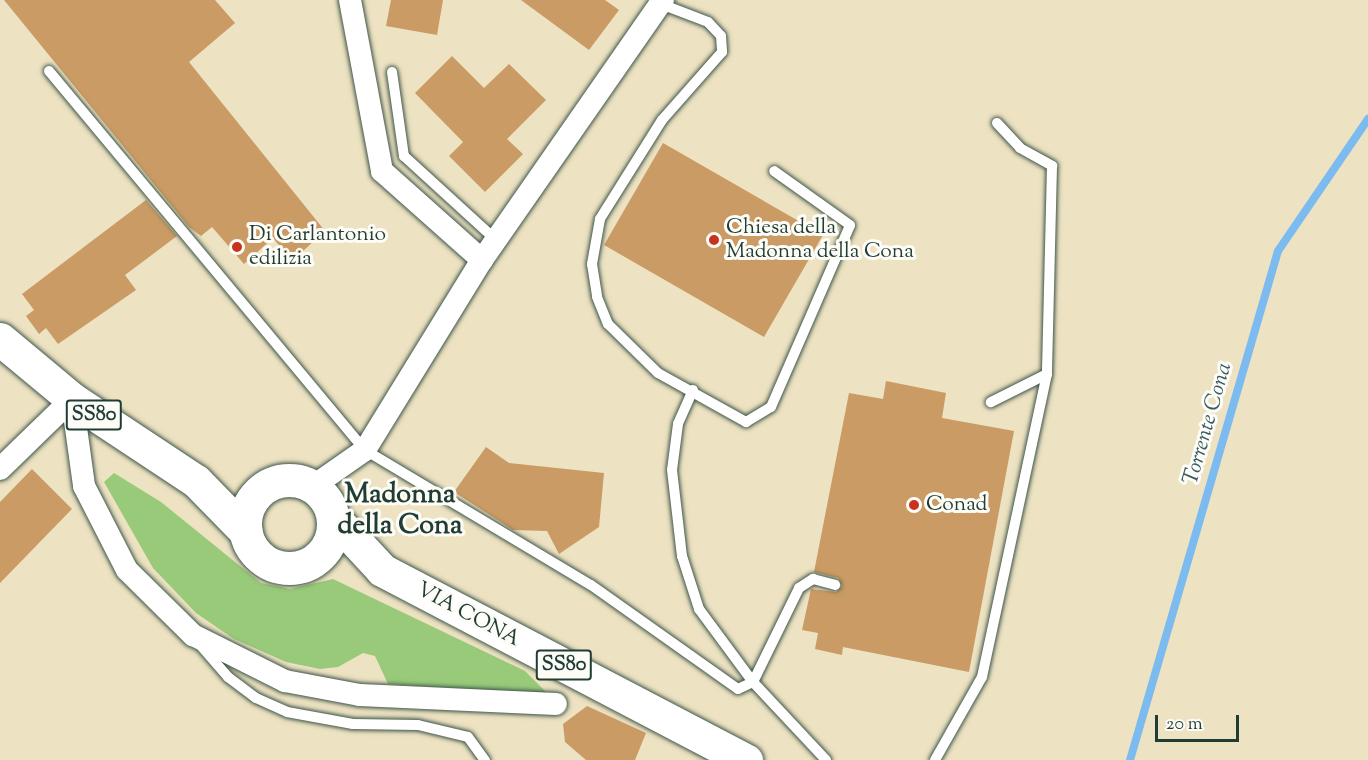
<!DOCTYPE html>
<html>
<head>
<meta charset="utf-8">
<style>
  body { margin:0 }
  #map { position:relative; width:1368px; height:760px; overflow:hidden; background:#ede2c2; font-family:"Sorts Mill Goudy",serif }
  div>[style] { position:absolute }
  .green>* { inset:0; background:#98ca7a }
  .stream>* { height:8px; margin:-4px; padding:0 4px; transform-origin:4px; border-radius:4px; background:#7bbbf0 }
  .building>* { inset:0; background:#ca9b64 }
  .roads { filter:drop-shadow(0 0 2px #3e5649) drop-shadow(0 0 2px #3e5649) }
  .service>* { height:10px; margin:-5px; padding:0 5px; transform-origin:5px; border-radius:5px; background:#fff }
  .minor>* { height:22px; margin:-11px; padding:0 11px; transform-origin:11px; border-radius:11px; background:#fff }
  .primary>* { height:33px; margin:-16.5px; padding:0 16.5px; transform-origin:16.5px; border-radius:16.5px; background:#fff }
  .primary>.ring { margin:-16.5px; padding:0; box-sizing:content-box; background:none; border:33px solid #fff; border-radius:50% }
  .dots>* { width:16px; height:16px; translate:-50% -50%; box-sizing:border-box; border:3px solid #fdfcf7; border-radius:50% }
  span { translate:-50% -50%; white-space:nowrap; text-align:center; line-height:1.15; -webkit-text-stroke:6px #fdfcf7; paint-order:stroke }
  .shield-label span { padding:2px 4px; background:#fdfcf7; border:2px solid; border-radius:4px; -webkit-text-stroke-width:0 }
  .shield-label { font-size:20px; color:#1f3d34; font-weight:700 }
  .poi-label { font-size:21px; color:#1f3d34 }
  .left { translate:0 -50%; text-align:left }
  .street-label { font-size:21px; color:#1f3d34 }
  .water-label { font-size:22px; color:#365c63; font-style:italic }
  .district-label { font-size:27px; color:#1f3d34; font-weight:700 }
  .scale { position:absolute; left:1155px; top:715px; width:84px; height:27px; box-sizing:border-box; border:3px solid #1f3d34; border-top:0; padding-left:8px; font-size:18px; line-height:21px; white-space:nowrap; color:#1f3d34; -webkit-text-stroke:4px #fdfcf7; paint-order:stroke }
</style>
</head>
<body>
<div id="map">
  <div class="green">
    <div style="clip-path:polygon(114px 473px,161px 502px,261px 583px,290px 589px,333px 579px,525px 671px,548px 694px,388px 684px,375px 656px,363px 653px,338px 667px,320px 669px,286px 662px,234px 639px,196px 613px,153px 568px,104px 482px)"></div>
  </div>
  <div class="stream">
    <div style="left:1130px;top:760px;width:530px;rotate:-73.79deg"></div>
    <div style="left:1278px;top:251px;width:160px;rotate:-55.7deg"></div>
  </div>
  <div class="building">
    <div style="clip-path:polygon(4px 0,215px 0,235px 23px,189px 62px,325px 231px,292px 261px,273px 238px,244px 264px,212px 227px,201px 236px,189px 227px)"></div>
    <div style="clip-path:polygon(391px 0,443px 0,437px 35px,386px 26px)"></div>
    <div style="clip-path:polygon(521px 0,605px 0,619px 10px,589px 50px)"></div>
    <div style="clip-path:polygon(452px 56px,484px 88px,509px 64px,546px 100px,507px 139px,523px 154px,485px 192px,449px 156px,463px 142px,415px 93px)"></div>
    <div style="clip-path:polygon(663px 143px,823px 235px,764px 337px,604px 245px)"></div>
    <div style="clip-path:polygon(146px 200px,177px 236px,125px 275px,136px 290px,58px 344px,46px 328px,39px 334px,26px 316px,34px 310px,22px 294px)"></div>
    <div style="clip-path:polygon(886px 381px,946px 393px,942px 418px,1014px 431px,969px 672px,843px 647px,842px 655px,815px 649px,818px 633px,802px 630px,811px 589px,836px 592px,842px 586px,838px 578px,814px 572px,849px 393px,883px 399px)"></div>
    <div style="clip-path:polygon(486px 447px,509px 463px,604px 473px,599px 527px,559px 554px,547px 531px,513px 530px,454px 492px)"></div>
    <div style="clip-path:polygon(32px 469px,72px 509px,0 583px,0 502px)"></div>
    <div style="clip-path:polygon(587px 706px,646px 733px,635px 760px,586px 760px,565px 742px,563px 724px)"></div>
  </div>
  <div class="roads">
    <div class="service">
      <div style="left:661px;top:4px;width:50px;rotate:21deg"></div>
      <div style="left:708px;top:22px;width:19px;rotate:47deg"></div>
      <div style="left:721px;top:36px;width:16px;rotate:86deg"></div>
      <div style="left:722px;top:52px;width:91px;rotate:131.4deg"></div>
      <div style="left:662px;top:120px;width:117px;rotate:122.1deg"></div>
      <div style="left:600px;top:219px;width:46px;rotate:100.1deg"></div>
      <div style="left:592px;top:264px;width:33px;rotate:81deg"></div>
      <div style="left:597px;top:297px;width:29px;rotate:68deg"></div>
      <div style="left:608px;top:324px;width:70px;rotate:44.4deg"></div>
      <div style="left:658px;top:373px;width:101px;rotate:29.1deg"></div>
      <div style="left:746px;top:422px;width:29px;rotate:-31deg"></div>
      <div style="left:771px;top:407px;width:198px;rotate:-66.5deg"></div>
      <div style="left:850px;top:225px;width:93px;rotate:-144.6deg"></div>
      <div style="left:49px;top:71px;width:493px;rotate:50.2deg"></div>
      <div style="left:365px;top:450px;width:263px;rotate:30.9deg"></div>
      <div style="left:591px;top:585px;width:180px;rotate:35.3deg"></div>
      <div style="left:738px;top:689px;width:17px;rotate:-25deg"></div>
      <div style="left:753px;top:682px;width:107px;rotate:46.9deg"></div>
      <div style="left:392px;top:72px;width:85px;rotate:81.9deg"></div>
      <div style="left:404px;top:156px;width:125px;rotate:42.4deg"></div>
      <div style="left:997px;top:123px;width:34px;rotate:47deg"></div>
      <div style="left:1020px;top:148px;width:37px;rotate:29deg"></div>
      <div style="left:1052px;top:166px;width:208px;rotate:91.4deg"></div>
      <div style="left:693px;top:390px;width:37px;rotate:114deg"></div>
      <div style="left:678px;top:424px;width:46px;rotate:97.4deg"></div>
      <div style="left:672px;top:470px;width:87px;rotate:83.4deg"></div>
      <div style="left:682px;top:556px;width:56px;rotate:72.2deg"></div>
      <div style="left:699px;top:609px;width:91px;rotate:53.5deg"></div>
      <div style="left:753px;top:682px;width:105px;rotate:-63.9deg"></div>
      <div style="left:799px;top:588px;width:17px;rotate:-33deg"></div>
      <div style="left:813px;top:579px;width:23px;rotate:15deg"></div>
      <div style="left:202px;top:647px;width:40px;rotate:49deg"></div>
      <div style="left:228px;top:677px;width:35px;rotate:37deg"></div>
      <div style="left:256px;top:698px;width:34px;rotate:24deg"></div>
      <div style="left:287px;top:712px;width:67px;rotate:10.3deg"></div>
      <div style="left:353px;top:724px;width:65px;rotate:0.9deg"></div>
      <div style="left:418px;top:725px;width:51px;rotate:13.5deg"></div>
      <div style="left:468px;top:737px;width:29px;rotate:54deg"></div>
      <div style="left:935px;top:760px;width:95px;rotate:-60.5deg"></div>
      <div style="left:982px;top:677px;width:310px;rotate:-77.9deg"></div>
      <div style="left:1047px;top:374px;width:63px;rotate:153.4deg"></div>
    </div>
    <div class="minor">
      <div style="left:350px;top:0;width:174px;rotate:79.4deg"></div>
      <div style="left:382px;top:171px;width:134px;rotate:41.7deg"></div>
      <div style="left:72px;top:399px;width:88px;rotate:82.1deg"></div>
      <div style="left:84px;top:486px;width:94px;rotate:62.9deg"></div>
      <div style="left:127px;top:570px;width:93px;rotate:44.6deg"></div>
      <div style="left:193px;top:635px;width:103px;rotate:26.6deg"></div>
      <div style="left:285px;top:681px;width:76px;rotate:10.6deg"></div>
      <div style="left:360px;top:695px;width:196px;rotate:2.6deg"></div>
      <div style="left:0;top:469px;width:100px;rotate:-44.2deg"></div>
      <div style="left:312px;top:487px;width:65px;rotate:-34.9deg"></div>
      <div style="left:365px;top:450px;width:223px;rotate:-58.4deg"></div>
      <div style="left:482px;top:260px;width:317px;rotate:-55.2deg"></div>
    </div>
    <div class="primary">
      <div style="left:0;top:339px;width:94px;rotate:39.8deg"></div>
      <div style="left:72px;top:399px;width:149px;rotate:33.5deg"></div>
      <div style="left:196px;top:481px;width:71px;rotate:45.6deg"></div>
      <div class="ring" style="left:245px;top:480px;width:55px;height:55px"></div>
      <div style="left:333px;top:517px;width:72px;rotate:47.2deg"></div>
      <div style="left:382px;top:570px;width:411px;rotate:27.6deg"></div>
    </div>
  </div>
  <div class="dots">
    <div style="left:714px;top:240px;background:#c8321e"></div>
    <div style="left:237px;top:247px;background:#c8321e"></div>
    <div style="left:914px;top:505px;background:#c8321e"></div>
  </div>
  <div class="shield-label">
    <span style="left:94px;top:415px">SS80</span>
    <span style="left:564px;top:665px">SS80</span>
  </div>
  <div class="poi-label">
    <span class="left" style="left:726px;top:240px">Chiesa della<br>Madonna della Cona</span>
    <span class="left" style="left:249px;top:247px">Di Carlantonio<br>edilizia</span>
    <span class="left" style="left:926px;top:505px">Conad</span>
  </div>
  <div class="street-label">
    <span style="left:468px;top:615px;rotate:28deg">VIA CONA</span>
  </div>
  <div class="water-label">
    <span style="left:1209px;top:424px;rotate:-74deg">Torrente Cona</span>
  </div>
  <div class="district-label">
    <span style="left:400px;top:511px">Madonna<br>della Cona</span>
  </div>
  <div class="scale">20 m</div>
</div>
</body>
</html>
